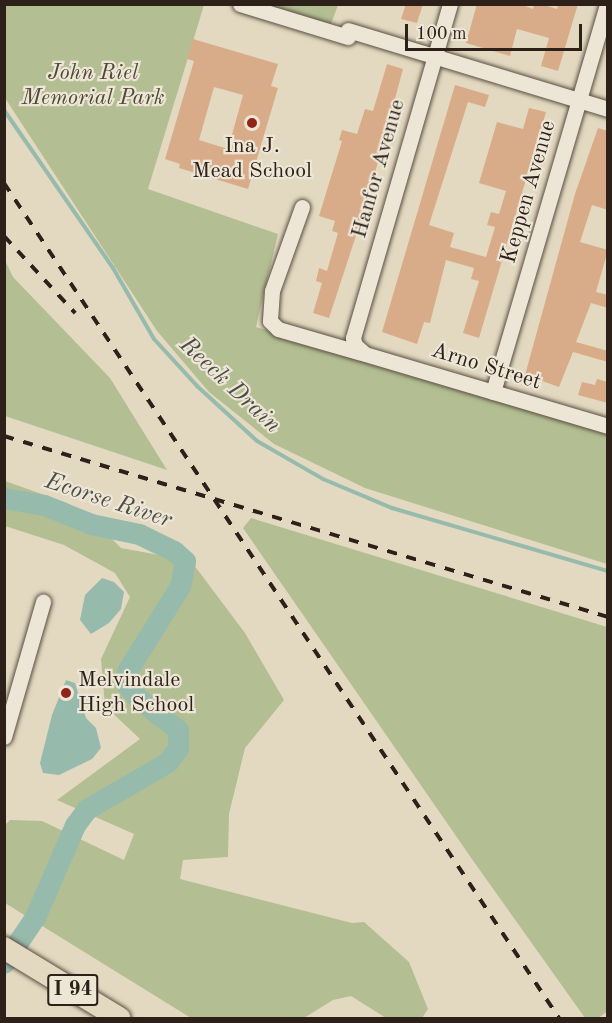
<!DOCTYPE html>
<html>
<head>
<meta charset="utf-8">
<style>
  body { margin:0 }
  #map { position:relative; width:612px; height:1023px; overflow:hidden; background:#e3d9c0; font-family:"Old Standard TT",serif }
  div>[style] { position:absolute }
  .green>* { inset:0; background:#b3bf92 }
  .water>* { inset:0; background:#96bbad }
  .stream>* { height:4px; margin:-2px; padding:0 2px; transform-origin:2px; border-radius:2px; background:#96bbad }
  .river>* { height:21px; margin:-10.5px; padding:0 10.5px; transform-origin:10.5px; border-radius:10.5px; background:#96bbad }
  .building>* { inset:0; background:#d9ac89 }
  .roads { filter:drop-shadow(0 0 2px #5a4e42) drop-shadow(0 0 2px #5a4e42) }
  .minor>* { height:15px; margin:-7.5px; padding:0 7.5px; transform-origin:7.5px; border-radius:7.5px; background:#ede6d6 }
  .highway>* { height:22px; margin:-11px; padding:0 11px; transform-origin:11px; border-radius:11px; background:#e3d9c0 }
  .rail>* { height:4px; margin-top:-2px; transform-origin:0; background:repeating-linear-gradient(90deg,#2d2018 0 10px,transparent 0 20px) }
  .dots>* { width:16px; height:16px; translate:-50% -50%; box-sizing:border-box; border:3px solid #ede6d6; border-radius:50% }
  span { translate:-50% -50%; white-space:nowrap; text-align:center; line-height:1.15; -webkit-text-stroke:4.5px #ede6d6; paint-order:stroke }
  .shield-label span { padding:2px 4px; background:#ede6d6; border:2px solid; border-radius:4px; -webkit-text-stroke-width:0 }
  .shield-label { font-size:21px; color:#2d2018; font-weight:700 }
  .park-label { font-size:22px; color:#4e4836; font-style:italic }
  .poi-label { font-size:22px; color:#2d2018 }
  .left { translate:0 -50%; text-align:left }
  .street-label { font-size:22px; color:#2d2018 }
  .water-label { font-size:24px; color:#4c4e45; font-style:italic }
  .frame { position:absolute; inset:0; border:6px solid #2d2018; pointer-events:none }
  .scale { position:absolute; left:405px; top:24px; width:177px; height:27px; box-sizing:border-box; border:3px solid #2d2018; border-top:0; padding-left:8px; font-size:18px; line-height:21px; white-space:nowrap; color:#2d2018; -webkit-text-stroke:4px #ede6d6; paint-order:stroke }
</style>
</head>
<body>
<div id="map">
  <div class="green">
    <div style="clip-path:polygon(5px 5px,204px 5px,148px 189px,278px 234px,256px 327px,607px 434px,607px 564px,365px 488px,274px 444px,209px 392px,157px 331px,5px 98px)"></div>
    <div style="clip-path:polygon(259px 5px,338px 5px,331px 24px)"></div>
    <div style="clip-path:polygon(4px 258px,13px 277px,110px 378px,167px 470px,5px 416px)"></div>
    <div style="clip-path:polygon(5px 481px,67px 503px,94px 521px,121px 548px,191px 561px,245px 633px,284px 700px,245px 748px,229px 814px,228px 857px,183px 860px,180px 879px,352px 923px,364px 922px,409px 962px,428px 1009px,422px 1018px,386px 1018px,351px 996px,333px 1000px,304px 1018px,191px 1018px,5px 903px,5px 825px,10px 820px,42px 821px,124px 860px,134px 834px,57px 800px,140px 739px,105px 706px,101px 659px,130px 597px,115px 573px,64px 545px,5px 526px)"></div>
    <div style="clip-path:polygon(251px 518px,607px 627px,608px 1011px,598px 1018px,585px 1018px,474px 862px,243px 528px)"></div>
  </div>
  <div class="water">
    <div style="clip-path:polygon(102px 578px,114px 582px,124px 592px,121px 609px,109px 623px,91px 634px,80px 620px,85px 595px)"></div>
    <div style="clip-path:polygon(66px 680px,75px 683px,86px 718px,96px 728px,101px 748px,92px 759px,59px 775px,43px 773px,40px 763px,52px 715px)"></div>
  </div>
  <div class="stream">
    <div style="left:4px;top:110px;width:192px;rotate:55.4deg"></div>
    <div style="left:113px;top:268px;width:82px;rotate:60deg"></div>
    <div style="left:154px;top:339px;width:64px;rotate:47.5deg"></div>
    <div style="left:197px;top:386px;width:81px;rotate:42.5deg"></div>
    <div style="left:257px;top:441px;width:76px;rotate:29.9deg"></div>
    <div style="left:323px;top:479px;width:75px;rotate:22.8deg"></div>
    <div style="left:392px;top:508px;width:225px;rotate:16.3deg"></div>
  </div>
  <div class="river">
    <div style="left:4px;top:498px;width:41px;rotate:9.9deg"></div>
    <div style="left:44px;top:505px;width:51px;rotate:22deg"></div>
    <div style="left:91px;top:524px;width:49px;rotate:11.8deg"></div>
    <div style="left:139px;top:534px;width:39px;rotate:26deg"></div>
    <div style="left:174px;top:551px;width:15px;rotate:42deg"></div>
    <div style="left:185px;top:561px;width:25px;rotate:101deg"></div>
    <div style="left:180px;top:586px;width:100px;rotate:121.9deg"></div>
    <div style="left:127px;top:671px;width:15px;rotate:86deg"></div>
    <div style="left:128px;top:686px;width:17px;rotate:50deg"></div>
    <div style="left:139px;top:699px;width:50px;rotate:38.5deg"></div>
    <div style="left:178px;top:730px;width:18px;rotate:90deg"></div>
    <div style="left:178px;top:748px;width:17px;rotate:126deg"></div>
    <div style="left:168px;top:762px;width:94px;rotate:149.9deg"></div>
    <div style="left:87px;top:809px;width:20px;rotate:127deg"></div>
    <div style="left:75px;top:825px;width:100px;rotate:113.5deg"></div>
    <div style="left:35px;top:917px;width:55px;rotate:124deg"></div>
  </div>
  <div class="building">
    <div style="clip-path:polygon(406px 4px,423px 4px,417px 23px,401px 19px)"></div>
    <div style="clip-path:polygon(477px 4px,520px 4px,533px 9px,534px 4px,541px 4px,557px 9px,558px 4px,578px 4px,558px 71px,541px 66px,549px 38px,517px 29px,510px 56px,466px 43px)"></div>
    <div style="clip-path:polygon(evenodd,193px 39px,278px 64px,271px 86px,278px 88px,248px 189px,179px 168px,180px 164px,165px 159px,194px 61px,187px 59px,193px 39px,214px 87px,243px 95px,228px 149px,199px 140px,214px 87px)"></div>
    <div style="clip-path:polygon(387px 64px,403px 69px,368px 199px,329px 318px,313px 313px,322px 283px,316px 281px,319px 268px,327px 271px,338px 233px,332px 231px,335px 221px,319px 216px,342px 141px,339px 140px,342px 130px,357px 134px,365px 109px,373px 111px)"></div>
    <div style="clip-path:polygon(455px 85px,489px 95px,485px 107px,468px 102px,429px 225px,454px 233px,450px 247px,486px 257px,495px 227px,487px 225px,491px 212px,499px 214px,506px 191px,479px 183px,497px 122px,523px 129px,529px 108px,546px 112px,479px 338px,463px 333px,479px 281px,471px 279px,474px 268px,446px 260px,430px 323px,424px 322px,417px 344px,382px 332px)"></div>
    <div style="clip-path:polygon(598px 128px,608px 131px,608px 210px,592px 205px,580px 242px,608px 250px,596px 292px,608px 295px,608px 308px,591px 303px,576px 342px,608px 351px,608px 362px,573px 352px,559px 387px,525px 375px,575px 194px)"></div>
    <div style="clip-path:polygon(597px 379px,608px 382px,608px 403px,578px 395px,582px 382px,595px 385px)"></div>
  </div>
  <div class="roads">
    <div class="minor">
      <div style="left:240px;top:4px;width:113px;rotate:17deg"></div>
      <div style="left:450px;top:4px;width:348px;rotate:106.2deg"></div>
      <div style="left:353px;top:338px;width:7px;rotate:74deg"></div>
      <div style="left:355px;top:345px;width:13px;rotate:42deg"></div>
      <div style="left:365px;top:354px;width:253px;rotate:16.5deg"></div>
      <div style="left:348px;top:30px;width:272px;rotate:16.9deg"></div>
      <div style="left:302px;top:207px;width:89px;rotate:109.7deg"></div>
      <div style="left:272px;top:291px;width:30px;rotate:94deg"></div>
      <div style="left:270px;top:321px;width:11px;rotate:45deg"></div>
      <div style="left:278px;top:329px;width:86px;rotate:16.1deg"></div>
      <div style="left:493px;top:392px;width:404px;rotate:-73.6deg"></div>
      <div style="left:4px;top:737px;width:141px;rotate:-73.9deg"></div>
    </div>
    <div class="highway">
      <div style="left:4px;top:948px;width:135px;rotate:31.3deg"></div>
    </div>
  </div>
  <div class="rail">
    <div style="left:4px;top:183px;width:1003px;rotate:56.39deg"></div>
    <div style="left:4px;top:236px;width:105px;rotate:47.3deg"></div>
    <div style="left:4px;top:436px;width:631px;rotate:16.68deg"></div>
  </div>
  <div class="dots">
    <div style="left:252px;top:123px;background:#8f2418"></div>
    <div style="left:66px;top:693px;background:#8f2418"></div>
  </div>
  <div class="shield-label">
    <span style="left:73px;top:990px">I 94</span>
  </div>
  <div class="park-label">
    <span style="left:93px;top:86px">John Riel<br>Memorial Park</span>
  </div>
  <div class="poi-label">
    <span style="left:252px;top:159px">Ina J.<br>Mead School</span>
    <span class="left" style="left:78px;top:693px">Melvindale<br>High School</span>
  </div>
  <div class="street-label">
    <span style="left:379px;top:169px;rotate:-74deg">Hanfor Avenue</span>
    <span style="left:529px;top:192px;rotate:-74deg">Keppen Avenue</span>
    <span style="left:486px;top:367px;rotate:17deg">Arno Street</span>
  </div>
  <div class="water-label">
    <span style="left:229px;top:386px;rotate:43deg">Reeck Drain</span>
    <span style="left:108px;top:502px;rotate:18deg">Ecorse River</span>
  </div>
  <div class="frame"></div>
  <div class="scale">100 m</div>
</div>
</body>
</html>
